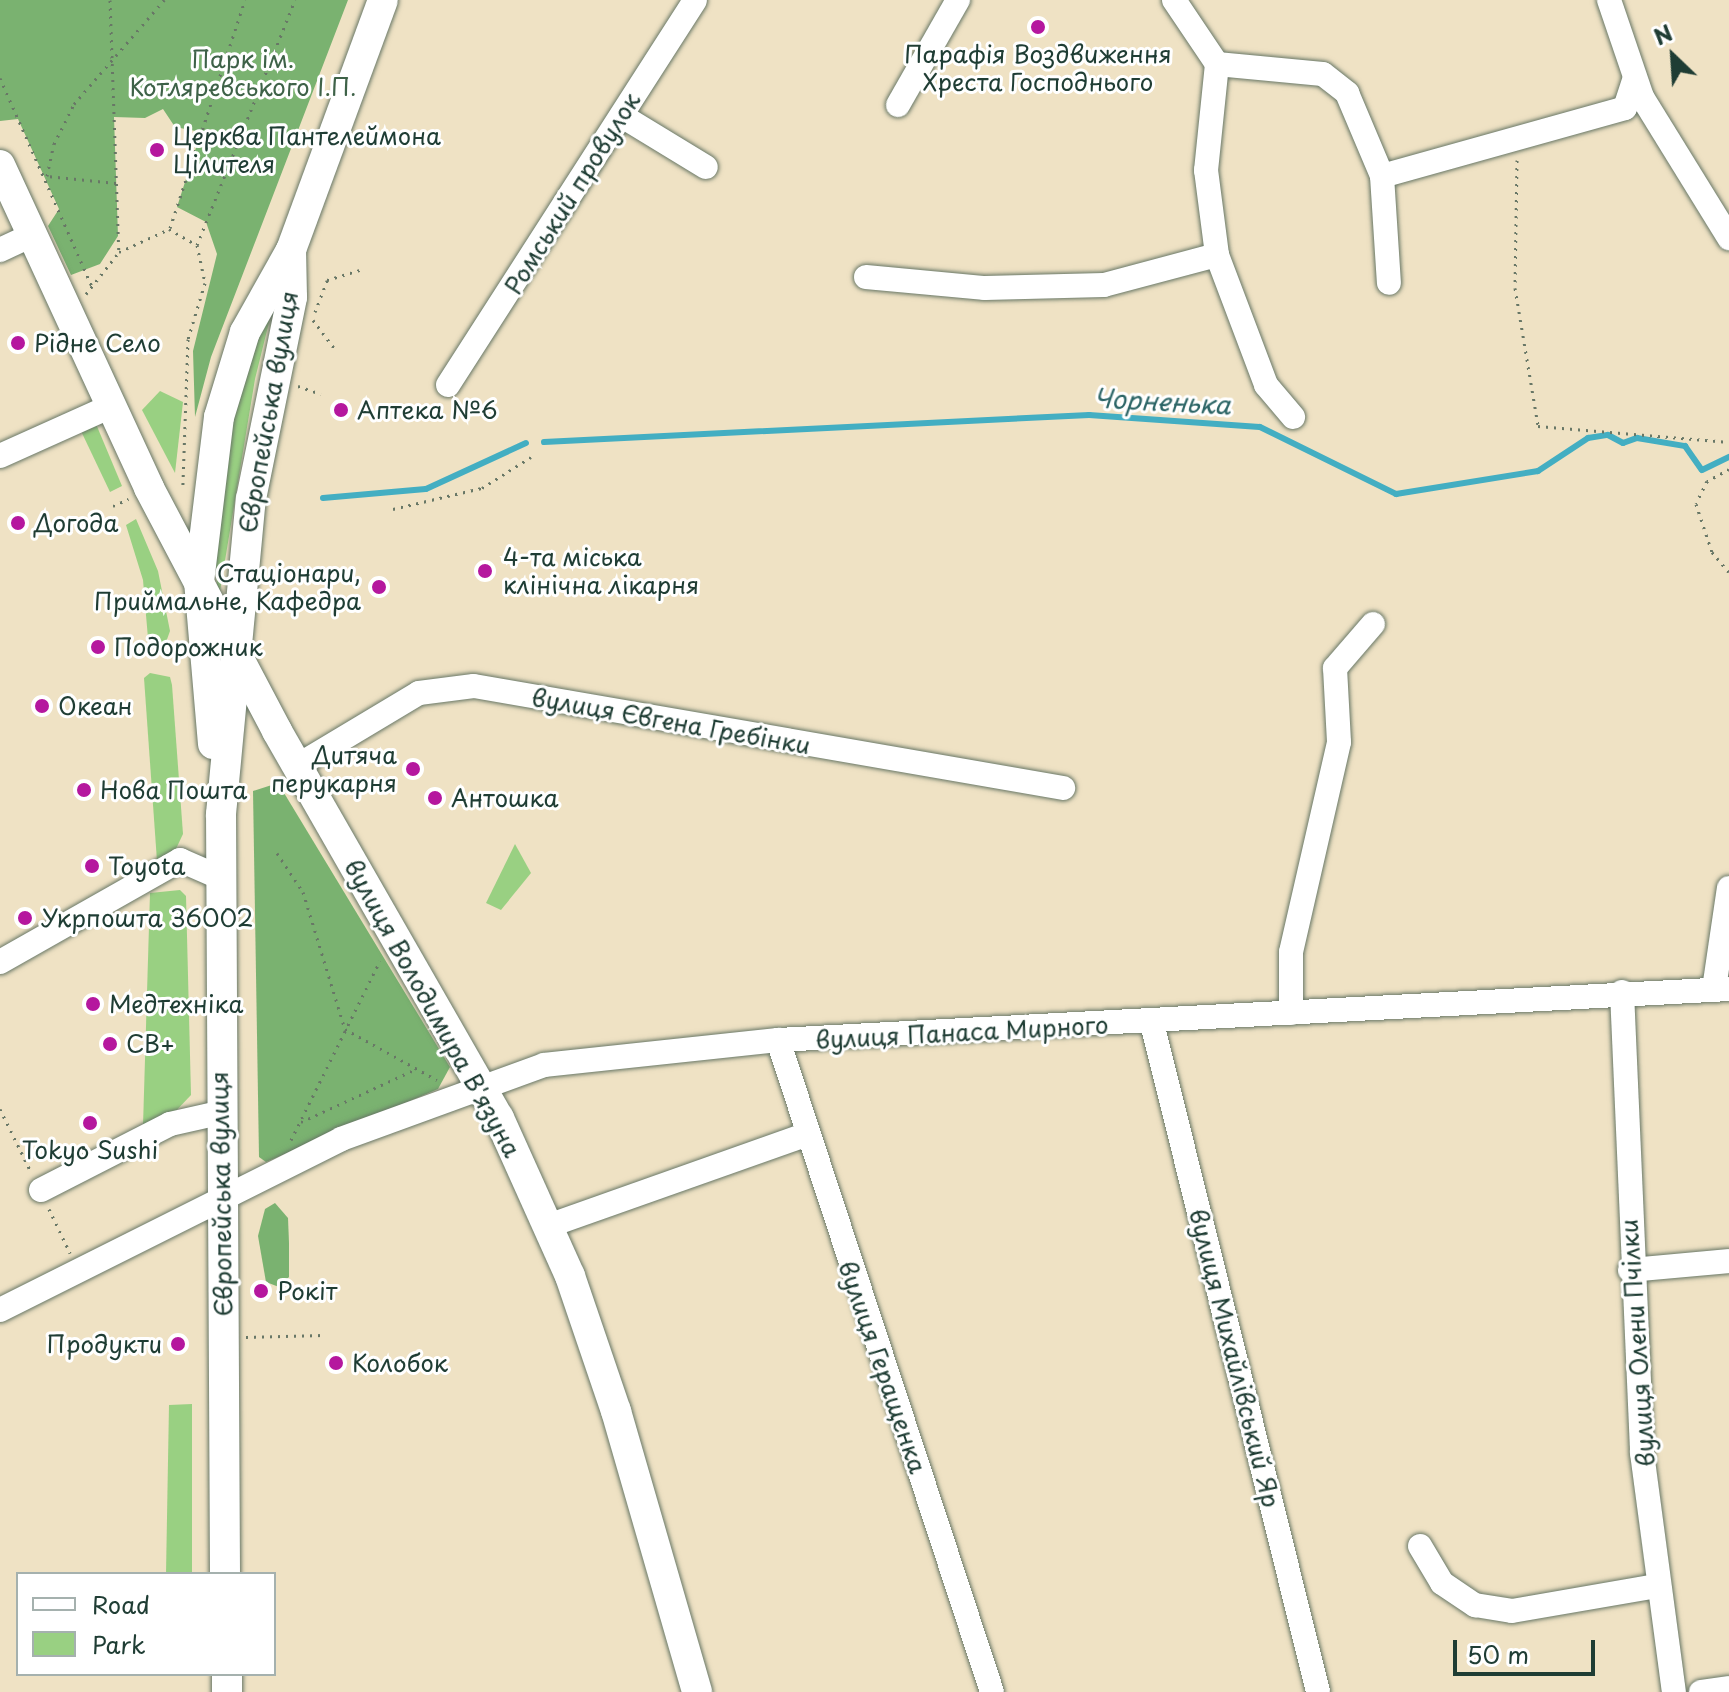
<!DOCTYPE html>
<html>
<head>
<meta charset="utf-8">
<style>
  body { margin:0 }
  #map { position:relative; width:1729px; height:1692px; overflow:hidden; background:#efe2c4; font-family:"Playpen Sans",sans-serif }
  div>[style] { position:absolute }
  .green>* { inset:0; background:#99d082 }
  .forest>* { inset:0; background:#7ab270 }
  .stream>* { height:6px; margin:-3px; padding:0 3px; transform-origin:3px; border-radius:3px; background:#43aec2 }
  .path>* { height:3px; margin-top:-1.5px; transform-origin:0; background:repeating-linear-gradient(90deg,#687766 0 2px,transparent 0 8px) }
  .roads { filter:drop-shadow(0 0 2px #687766) drop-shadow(0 0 2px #687766) }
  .minor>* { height:24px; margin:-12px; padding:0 12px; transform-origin:12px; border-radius:12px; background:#fff }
  .major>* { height:30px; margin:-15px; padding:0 15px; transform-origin:15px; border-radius:15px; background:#fff }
  .dots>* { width:22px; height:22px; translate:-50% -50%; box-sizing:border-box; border:4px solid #fff; border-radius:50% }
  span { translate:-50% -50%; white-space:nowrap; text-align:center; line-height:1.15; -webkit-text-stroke:6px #fff; paint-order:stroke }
  .poi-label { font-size:24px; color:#1f3d34 }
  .left { translate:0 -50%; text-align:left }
  .right { translate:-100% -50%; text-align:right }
  .park-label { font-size:24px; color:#3e6248 }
  .street-label { font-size:24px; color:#1f3d34 }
  .water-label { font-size:26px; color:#2c6566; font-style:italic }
  .legend { position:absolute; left:16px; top:1572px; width:260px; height:104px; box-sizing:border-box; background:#fff; border:2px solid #a5b1ae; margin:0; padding:10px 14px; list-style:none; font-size:24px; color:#1f3d34 }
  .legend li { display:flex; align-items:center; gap:16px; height:40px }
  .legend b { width:40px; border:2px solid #a5b1ae }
  .north { position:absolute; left:1633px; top:16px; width:80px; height:80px; -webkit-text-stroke:6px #fff; paint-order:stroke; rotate:335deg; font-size:22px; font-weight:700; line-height:32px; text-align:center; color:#1f3d34 }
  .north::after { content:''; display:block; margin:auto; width:28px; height:36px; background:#1f3d34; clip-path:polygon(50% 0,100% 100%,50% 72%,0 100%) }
  .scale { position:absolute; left:1453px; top:1640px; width:142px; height:36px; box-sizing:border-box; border:4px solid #1f3d34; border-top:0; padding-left:10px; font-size:24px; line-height:28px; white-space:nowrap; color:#1f3d34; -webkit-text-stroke:6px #fff; paint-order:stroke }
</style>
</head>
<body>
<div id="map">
  <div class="green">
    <div style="clip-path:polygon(278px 286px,255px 379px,218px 603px,215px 549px,233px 421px,255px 336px)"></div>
    <div style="clip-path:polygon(160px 391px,183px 402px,175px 473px,142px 410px)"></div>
    <div style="clip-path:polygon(96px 424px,122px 486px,110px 492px,81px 431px)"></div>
    <div style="clip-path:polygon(136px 519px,158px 571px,170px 631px,165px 645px,149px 650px,143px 580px,126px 525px)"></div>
    <div style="clip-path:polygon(150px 673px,170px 677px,172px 685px,183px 834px,175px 851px,157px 861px,144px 678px)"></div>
    <div style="clip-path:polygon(515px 844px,531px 873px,501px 910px,486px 903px)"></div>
    <div style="clip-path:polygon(180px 890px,186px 896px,191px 1095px,173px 1114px,143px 1126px,150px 893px)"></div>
    <div style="clip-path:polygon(192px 1404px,192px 1574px,166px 1574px,169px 1405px)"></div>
  </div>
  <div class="forest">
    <div style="clip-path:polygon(0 0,348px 0,211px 357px,195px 417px,193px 351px,217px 254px,206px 222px,177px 207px,201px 132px,175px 127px,163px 109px,145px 118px,114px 117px,118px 236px,100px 264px,71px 275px,48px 226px,59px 209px,18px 119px,0 121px)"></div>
    <div style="clip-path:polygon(278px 783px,450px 1067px,438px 1089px,266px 1162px,259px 1157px,253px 791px)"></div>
    <div style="clip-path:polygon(275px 1203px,288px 1218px,289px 1243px,289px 1277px,279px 1287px,266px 1282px,258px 1236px,265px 1209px)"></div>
  </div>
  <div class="stream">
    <div style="left:544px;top:442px;width:546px;rotate:-2.84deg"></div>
    <div style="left:1089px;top:415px;width:171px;rotate:4deg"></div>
    <div style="left:1260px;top:427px;width:152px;rotate:26.2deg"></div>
    <div style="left:1396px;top:494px;width:144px;rotate:-9.2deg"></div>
    <div style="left:1538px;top:471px;width:60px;rotate:-33.4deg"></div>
    <div style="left:1588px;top:438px;width:20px;rotate:-9deg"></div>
    <div style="left:1608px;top:435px;width:17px;rotate:28deg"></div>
    <div style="left:1623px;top:443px;width:15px;rotate:-20deg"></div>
    <div style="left:1637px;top:438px;width:49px;rotate:9.5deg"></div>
    <div style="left:1685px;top:446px;width:29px;rotate:55deg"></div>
    <div style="left:1702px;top:470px;width:30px;rotate:-26deg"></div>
    <div style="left:323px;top:498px;width:103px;rotate:-5deg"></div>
    <div style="left:426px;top:489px;width:110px;rotate:-24.7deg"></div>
  </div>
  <div class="path">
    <div style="left:110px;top:0;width:252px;rotate:88deg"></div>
    <div style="left:0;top:78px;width:228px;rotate:66.2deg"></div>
    <div style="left:1517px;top:160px;width:128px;rotate:90.9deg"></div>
    <div style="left:1515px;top:288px;width:140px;rotate:80.5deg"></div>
    <div style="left:1538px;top:426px;width:192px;rotate:4.8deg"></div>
    <div style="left:116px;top:183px;width:69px;rotate:-174.2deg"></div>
    <div style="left:47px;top:176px;width:33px;rotate:-78deg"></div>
    <div style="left:54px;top:144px;width:45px;rotate:-63.4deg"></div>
    <div style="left:74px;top:104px;width:138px;rotate:-49.1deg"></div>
    <div style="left:170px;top:228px;width:240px;rotate:-71.8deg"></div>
    <div style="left:197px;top:245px;width:264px;rotate:-68.2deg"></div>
    <div style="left:86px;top:294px;width:53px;rotate:-51.8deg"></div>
    <div style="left:119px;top:252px;width:55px;rotate:-24.7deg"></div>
    <div style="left:169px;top:229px;width:32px;rotate:30deg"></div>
    <div style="left:197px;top:245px;width:39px;rotate:78deg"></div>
    <div style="left:205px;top:283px;width:59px;rotate:106.9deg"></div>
    <div style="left:188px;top:339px;width:146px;rotate:92deg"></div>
    <div style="left:315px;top:312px;width:34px;rotate:-69deg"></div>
    <div style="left:327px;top:280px;width:39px;rotate:-17deg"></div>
    <div style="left:313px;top:320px;width:39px;rotate:53deg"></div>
    <div style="left:298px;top:386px;width:24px;rotate:19deg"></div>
    <div style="left:1729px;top:469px;width:25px;rotate:151deg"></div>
    <div style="left:1707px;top:481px;width:25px;rotate:116deg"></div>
    <div style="left:1696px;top:504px;width:51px;rotate:71.6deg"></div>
    <div style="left:1712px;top:552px;width:26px;rotate:50deg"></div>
    <div style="left:113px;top:506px;width:17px;rotate:-25deg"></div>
    <div style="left:393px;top:509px;width:91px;rotate:-13.3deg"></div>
    <div style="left:482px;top:488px;width:58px;rotate:-32.3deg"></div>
    <div style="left:277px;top:853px;width:47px;rotate:56.3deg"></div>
    <div style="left:303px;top:892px;width:143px;rotate:73deg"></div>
    <div style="left:345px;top:1029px;width:105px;rotate:29deg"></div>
    <div style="left:0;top:1109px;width:68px;rotate:63.8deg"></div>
    <div style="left:301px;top:1122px;width:124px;rotate:-24.7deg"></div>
    <div style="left:291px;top:1140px;width:200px;rotate:-63.6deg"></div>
    <div style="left:49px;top:1209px;width:49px;rotate:64.5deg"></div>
    <div style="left:246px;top:1337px;width:78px;rotate:-1.5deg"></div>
  </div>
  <div class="roads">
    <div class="minor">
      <div style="left:1174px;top:0;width:77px;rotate:56.1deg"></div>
      <div style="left:1217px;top:64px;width:107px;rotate:95.9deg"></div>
      <div style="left:1206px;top:170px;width:86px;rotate:82.6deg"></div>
      <div style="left:1217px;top:255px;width:139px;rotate:69.3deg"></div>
      <div style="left:1266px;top:385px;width:42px;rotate:49.8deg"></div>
      <div style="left:1609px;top:0;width:102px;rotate:71.2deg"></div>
      <div style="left:1642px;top:97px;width:166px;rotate:58.3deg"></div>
      <div style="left:1217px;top:64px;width:106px;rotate:5.4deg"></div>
      <div style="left:1323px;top:74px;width:31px;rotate:38deg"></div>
      <div style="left:1347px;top:93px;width:90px;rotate:67.1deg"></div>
      <div style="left:1382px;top:176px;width:107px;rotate:86.3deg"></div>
      <div style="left:898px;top:105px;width:121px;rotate:-60.3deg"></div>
      <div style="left:622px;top:116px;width:98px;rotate:31.3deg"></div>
      <div style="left:1382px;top:176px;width:252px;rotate:-15.6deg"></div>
      <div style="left:1625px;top:108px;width:29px;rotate:-72deg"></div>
      <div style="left:0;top:250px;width:35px;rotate:-25deg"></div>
      <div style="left:866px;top:277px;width:120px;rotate:5.3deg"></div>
      <div style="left:985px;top:288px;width:119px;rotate:-1.4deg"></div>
      <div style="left:1104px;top:285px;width:117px;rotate:-14.9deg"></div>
      <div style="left:448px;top:385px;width:457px;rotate:-57.3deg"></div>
      <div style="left:0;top:456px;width:122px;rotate:-24.2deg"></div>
      <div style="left:297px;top:766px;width:142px;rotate:-30.9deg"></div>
      <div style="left:419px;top:693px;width:55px;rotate:-7.3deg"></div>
      <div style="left:474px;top:686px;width:598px;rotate:9.82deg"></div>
      <div style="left:0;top:962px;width:207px;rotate:-29.5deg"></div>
      <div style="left:180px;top:860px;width:43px;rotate:23.6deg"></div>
      <div style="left:1714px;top:989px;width:102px;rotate:-81.6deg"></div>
      <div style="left:1622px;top:992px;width:461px;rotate:87.5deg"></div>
      <div style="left:1642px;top:1453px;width:241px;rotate:82.4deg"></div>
      <div style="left:1291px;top:1013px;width:61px;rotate:-90deg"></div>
      <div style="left:1291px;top:952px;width:215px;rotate:-77.1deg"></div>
      <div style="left:1339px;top:742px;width:74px;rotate:-93.1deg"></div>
      <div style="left:1335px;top:668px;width:58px;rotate:-49.2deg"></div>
      <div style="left:1152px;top:1023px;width:689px;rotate:76.06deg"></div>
      <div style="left:778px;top:1040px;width:686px;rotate:71.83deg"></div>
      <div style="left:41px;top:1190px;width:145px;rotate:-27.1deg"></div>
      <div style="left:170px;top:1124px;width:50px;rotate:-12.7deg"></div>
      <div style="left:548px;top:1226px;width:276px;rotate:-19.5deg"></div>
      <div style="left:1630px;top:1270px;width:99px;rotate:-5.2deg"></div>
      <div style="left:0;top:1310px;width:381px;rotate:-26.6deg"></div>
      <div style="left:341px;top:1139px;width:216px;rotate:-20deg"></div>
      <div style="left:544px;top:1065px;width:235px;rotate:-6.1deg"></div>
      <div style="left:778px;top:1040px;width:952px;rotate:-3.07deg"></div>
      <div style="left:1420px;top:1546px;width:43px;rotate:59.3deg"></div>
      <div style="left:1442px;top:1583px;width:40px;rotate:34deg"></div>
      <div style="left:1475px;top:1605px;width:37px;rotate:9deg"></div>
      <div style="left:1512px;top:1611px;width:146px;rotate:-9.8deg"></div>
      <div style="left:1701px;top:1692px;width:28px;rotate:-8deg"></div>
    </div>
    <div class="major">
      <div style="left:0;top:165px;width:356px;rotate:65.2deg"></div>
      <div style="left:149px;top:488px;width:275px;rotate:62.2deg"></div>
      <div style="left:277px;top:731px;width:446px;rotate:60.2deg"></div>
      <div style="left:499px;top:1118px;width:173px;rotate:65.8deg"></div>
      <div style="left:570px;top:1276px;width:143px;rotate:71.2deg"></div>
      <div style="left:616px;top:1411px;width:292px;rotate:73.9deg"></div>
      <div style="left:213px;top:744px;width:163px;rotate:-94.9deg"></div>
      <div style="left:199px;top:582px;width:166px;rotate:-83.1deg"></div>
      <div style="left:219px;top:417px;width:89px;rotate:-73deg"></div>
      <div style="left:245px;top:332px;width:94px;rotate:-60.7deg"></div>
      <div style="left:291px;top:250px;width:266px;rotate:-69.8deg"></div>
      <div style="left:225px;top:1574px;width:760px;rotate:-90.3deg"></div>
      <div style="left:221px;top:814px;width:316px;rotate:-84.6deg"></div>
      <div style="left:251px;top:499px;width:206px;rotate:-78.5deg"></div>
      <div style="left:292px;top:297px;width:47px;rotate:-91.2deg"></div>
      <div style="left:227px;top:1674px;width:18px;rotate:90deg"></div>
    </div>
  </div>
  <div class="dots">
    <div style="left:1038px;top:27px;background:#b5179e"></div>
    <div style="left:157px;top:150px;background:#b5179e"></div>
    <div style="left:18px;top:343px;background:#b5179e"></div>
    <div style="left:341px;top:410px;background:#b5179e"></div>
    <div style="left:18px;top:523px;background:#b5179e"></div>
    <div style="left:485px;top:571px;background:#b5179e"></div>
    <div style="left:379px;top:587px;background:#b5179e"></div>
    <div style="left:98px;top:647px;background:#b5179e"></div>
    <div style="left:42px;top:706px;background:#b5179e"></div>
    <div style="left:413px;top:769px;background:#b5179e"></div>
    <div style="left:84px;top:790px;background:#b5179e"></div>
    <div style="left:435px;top:798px;background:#b5179e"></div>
    <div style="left:92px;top:866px;background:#b5179e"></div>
    <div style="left:25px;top:918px;background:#b5179e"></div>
    <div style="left:93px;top:1004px;background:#b5179e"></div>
    <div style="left:110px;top:1044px;background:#b5179e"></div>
    <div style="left:90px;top:1123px;background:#b5179e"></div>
    <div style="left:261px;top:1291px;background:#b5179e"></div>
    <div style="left:178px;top:1344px;background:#b5179e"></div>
    <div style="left:336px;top:1363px;background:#b5179e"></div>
  </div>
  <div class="poi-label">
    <span style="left:1038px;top:68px">Парафія Воздвиження<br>Хреста Господнього</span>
    <span class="left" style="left:173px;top:150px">Церква Пантелеймона<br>Цілителя</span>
    <span class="left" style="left:34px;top:343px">Рідне Село</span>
    <span class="left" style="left:357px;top:410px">Аптека №6</span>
    <span class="left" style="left:34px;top:523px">Догода</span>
    <span class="left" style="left:503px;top:571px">4-та міська<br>клінічна лікарня</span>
    <span class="right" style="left:361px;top:587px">Стаціонари,<br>Приймальне, Кафедра</span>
    <span class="left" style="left:114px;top:647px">Подорожник</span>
    <span class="left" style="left:58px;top:706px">Океан</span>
    <span class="right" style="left:397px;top:769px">Дитяча<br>перукарня</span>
    <span class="left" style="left:100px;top:790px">Нова Пошта</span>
    <span class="left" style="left:451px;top:798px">Антошка</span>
    <span class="left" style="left:108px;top:866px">Toyota</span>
    <span class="left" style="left:41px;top:918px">Укрпошта 36002</span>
    <span class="left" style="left:109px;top:1004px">Медтехніка</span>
    <span class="left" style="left:126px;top:1044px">СВ+</span>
    <span style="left:90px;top:1150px">Tokyo Sushi</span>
    <span class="left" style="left:277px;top:1291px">Рокіт</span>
    <span class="right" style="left:162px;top:1344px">Продукти</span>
    <span class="left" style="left:352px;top:1363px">Колобок</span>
  </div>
  <div class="park-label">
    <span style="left:243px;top:73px">Парк ім.<br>Котляревського І.П.</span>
  </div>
  <div class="street-label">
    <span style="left:572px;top:193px;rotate:-58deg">Ромський провулок</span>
    <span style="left:268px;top:412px;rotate:-80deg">Європейська вулиця</span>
    <span style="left:671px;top:721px;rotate:10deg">вулиця Євгена Гребінки</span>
    <span style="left:433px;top:1008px;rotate:61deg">вулиця Володимира В'язуна</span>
    <span style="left:962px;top:1032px;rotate:-3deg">вулиця Панаса Мирного</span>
    <span style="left:221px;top:1194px;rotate:-91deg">Європейська вулиця</span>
    <span style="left:1637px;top:1343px;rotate:-94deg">вулиця Олени Пчілки</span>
    <span style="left:1235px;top:1358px;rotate:76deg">вулиця Михайлівський Яр</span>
    <span style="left:883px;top:1367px;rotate:71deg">вулиця Геращенка</span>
  </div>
  <div class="water-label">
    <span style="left:1162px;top:401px;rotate:3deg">Чорненька</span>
  </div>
  <ul class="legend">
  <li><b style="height:10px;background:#fff"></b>Road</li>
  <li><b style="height:22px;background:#99d082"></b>Park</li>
  </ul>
  <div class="north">N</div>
  <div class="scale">50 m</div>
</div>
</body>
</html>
